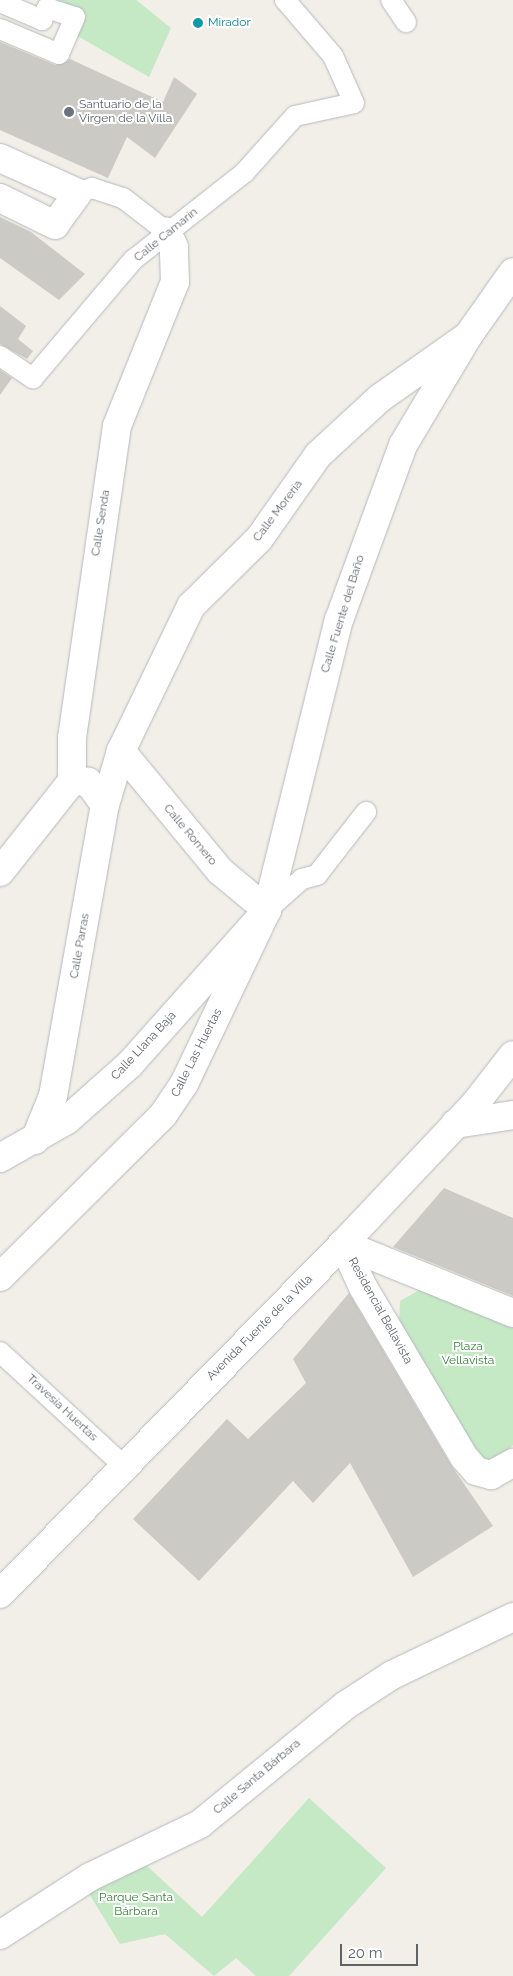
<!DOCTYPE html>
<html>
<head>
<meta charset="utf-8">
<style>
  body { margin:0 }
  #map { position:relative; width:513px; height:1976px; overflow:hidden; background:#f1efe8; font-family:Raleway,sans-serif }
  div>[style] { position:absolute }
  .green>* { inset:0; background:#c5e8c5 }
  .building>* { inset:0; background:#cccac5 }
  .roads { filter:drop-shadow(0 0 1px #b5b8bc) drop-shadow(0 0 1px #b5b8bc) }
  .pedestrian>* { height:20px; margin:-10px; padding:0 10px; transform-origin:10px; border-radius:10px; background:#fff }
  .minor>* { height:28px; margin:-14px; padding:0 14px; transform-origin:14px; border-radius:14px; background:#fff }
  .tertiary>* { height:28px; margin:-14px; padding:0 14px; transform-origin:14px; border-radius:14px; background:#fff }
  .secondary>* { height:28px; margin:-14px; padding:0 14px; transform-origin:14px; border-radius:14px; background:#fff }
  .dots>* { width:14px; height:14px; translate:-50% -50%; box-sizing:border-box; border:2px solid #fff; border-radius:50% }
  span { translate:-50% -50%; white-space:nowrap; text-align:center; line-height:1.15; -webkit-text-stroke:4px #fff; paint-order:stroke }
  .culture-label { font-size:12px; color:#0d838f }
  .left { translate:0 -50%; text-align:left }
  .worship-label { font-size:12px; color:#5b616d }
  .street-label { font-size:12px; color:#5f6368 }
  .park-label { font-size:12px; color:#348238 }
  .scale { position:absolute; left:340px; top:1944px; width:78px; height:22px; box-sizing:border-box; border:2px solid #5f6368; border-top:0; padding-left:6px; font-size:15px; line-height:18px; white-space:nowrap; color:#5f6368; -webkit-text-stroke:4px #fff; paint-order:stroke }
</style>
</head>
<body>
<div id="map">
  <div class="green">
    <div style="clip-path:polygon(44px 0,136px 0,171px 28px,149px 77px,74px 34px)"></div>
    <div style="clip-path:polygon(423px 1288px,513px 1322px,513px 1445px,502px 1456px,489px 1461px,478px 1455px,399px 1325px,400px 1301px)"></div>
    <div style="clip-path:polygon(309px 1798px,386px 1868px,289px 1976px,256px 1976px,236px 1958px,214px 1976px,165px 1934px,120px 1944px,86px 1889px,144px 1863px,202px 1917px)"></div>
  </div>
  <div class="building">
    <div style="clip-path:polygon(0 42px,55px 65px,70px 59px,163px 102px,174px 77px,197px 94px,155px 158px,127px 137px,108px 178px,0 130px)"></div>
    <div style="clip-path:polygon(0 217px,31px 232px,85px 274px,59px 300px,0 258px)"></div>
    <div style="clip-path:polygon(0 306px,26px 326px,18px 339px,33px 351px,27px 359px,0 344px)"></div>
    <div style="clip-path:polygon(0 370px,12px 378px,0 395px)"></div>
    <div style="clip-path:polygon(444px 1188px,513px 1218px,513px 1296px,393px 1247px)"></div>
    <div style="clip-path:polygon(349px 1293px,451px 1465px,493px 1526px,413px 1577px,350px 1463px,313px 1503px,293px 1481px,199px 1581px,133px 1519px,227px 1419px,248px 1439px,306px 1383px,293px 1359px)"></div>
  </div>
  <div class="roads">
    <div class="pedestrian">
      <div style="left:391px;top:0;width:27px;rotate:56deg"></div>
      <div style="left:0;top:2px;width:46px;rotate:23.2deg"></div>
      <div style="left:42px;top:20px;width:13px;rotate:-67deg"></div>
      <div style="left:47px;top:8px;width:29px;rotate:18deg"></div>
      <div style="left:75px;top:17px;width:40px;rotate:113.4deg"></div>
      <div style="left:59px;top:54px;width:64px;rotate:-157deg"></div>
      <div style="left:78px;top:193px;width:15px;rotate:-20deg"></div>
      <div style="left:92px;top:188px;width:33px;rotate:18deg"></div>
      <div style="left:123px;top:198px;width:56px;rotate:37.7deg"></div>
      <div style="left:0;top:356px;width:40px;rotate:34deg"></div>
      <div style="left:33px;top:378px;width:155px;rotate:-49.7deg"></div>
      <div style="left:133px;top:260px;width:141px;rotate:-38.1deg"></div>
      <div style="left:244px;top:173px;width:76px;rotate:-48.2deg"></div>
      <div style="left:295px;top:116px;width:60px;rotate:-12.4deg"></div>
      <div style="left:354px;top:103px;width:51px;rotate:-114.1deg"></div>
      <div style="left:333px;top:56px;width:74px;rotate:-130.6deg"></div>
      <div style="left:267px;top:910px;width:47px;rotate:-41.5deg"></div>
      <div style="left:302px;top:879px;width:16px;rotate:-15deg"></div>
      <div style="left:317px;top:875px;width:80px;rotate:-52.1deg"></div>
      <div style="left:0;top:1352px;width:167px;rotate:42.6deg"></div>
    </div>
    <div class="minor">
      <div style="left:0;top:158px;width:85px;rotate:24.2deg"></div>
      <div style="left:78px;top:193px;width:39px;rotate:126deg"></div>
      <div style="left:55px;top:225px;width:61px;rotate:-153.9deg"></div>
      <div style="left:105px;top:805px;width:29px;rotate:-126deg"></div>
      <div style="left:88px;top:782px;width:16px;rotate:-176deg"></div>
      <div style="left:72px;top:781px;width:43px;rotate:-90deg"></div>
      <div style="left:72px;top:738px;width:315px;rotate:-81.8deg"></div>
      <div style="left:117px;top:426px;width:155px;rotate:-68.1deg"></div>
      <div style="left:175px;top:282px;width:35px;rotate:-92deg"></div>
      <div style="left:174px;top:247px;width:17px;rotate:-115deg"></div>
      <div style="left:0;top:872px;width:116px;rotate:-51.6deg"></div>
      <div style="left:455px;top:1124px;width:59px;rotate:-8.8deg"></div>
      <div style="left:35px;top:1140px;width:48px;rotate:-67.8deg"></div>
      <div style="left:53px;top:1096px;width:296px;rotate:-79.9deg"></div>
      <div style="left:105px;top:805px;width:56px;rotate:-73.5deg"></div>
      <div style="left:121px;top:751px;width:161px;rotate:-64.2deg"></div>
      <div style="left:191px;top:606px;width:95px;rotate:-44.6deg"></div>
      <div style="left:259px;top:539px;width:103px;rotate:-54.9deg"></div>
      <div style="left:318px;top:455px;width:84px;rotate:-42.6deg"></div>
      <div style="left:380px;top:398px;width:108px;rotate:-35.2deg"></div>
      <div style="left:0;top:1158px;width:77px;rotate:-29.6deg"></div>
      <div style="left:67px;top:1120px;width:84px;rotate:-41.6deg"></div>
      <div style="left:130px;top:1064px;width:206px;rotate:-48.3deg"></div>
      <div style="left:267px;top:910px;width:61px;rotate:-140.3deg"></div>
      <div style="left:220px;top:871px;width:156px;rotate:-129.5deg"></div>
      <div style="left:343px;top:1244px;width:47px;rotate:65.1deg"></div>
      <div style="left:363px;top:1287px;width:198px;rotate:59.3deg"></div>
      <div style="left:464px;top:1457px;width:18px;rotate:49deg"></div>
      <div style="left:476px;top:1471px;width:16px;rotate:15deg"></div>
      <div style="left:491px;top:1475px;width:25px;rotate:-29deg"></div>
      <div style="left:343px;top:1244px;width:183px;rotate:22.1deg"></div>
    </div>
    <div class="tertiary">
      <div style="left:0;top:1277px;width:230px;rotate:-44.8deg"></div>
      <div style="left:163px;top:1115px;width:37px;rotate:-56deg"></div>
      <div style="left:184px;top:1084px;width:193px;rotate:-64.5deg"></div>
      <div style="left:267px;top:910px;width:299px;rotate:-76.1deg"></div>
      <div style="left:339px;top:620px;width:186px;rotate:-69.9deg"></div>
      <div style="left:403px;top:445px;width:127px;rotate:-59.2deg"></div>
      <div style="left:468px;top:336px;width:78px;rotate:-54.9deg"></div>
      <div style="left:0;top:1935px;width:107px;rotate:-32.8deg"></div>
      <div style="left:90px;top:1877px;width:122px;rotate:-25.7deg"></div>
      <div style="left:200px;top:1824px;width:188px;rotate:-39.2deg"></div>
      <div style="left:346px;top:1705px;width:55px;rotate:-33.1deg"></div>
      <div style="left:392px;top:1675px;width:134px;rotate:-25.6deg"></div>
    </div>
    <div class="secondary">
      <div style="left:0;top:1594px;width:490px;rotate:-45.6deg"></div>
      <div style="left:343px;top:1244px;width:191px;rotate:-46.7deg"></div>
      <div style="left:474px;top:1105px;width:63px;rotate:-52deg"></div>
    </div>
  </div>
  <div class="dots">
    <div style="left:198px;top:23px;background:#0f9aa8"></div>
    <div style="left:69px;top:112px;background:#6b7280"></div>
  </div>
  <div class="culture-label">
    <span class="left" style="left:208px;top:23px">Mirador</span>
  </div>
  <div class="worship-label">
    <span class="left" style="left:79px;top:112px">Santuario de la<br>Virgen de la Villa</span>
  </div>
  <div class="street-label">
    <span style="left:166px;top:235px;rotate:-39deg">Calle Camarín</span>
    <span style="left:278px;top:511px;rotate:-53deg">Calle Morería</span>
    <span style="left:101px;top:523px;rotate:-81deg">Calle Senda</span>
    <span style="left:343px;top:614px;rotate:-73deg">Calle Fuente del Baño</span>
    <span style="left:190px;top:835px;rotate:50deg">Calle Romero</span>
    <span style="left:80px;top:946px;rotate:-80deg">Calle Parras</span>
    <span style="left:144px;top:1046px;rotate:-47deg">Calle Llana Baja</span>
    <span style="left:197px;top:1053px;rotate:-63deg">Calle Las Huertas</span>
    <span style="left:380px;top:1311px;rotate:61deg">Residencial Bellavista</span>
    <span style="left:260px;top:1328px;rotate:-45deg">Avenida Fuente de la Villa</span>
    <span style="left:62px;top:1408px;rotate:43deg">Travesía Huertas</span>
    <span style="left:257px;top:1777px;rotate:-40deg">Calle Santa Bárbara</span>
  </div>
  <div class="park-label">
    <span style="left:468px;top:1354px">Plaza<br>Vellavista</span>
    <span style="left:136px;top:1905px">Parque Santa<br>Bárbara</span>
  </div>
  <div class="scale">20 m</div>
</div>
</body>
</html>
